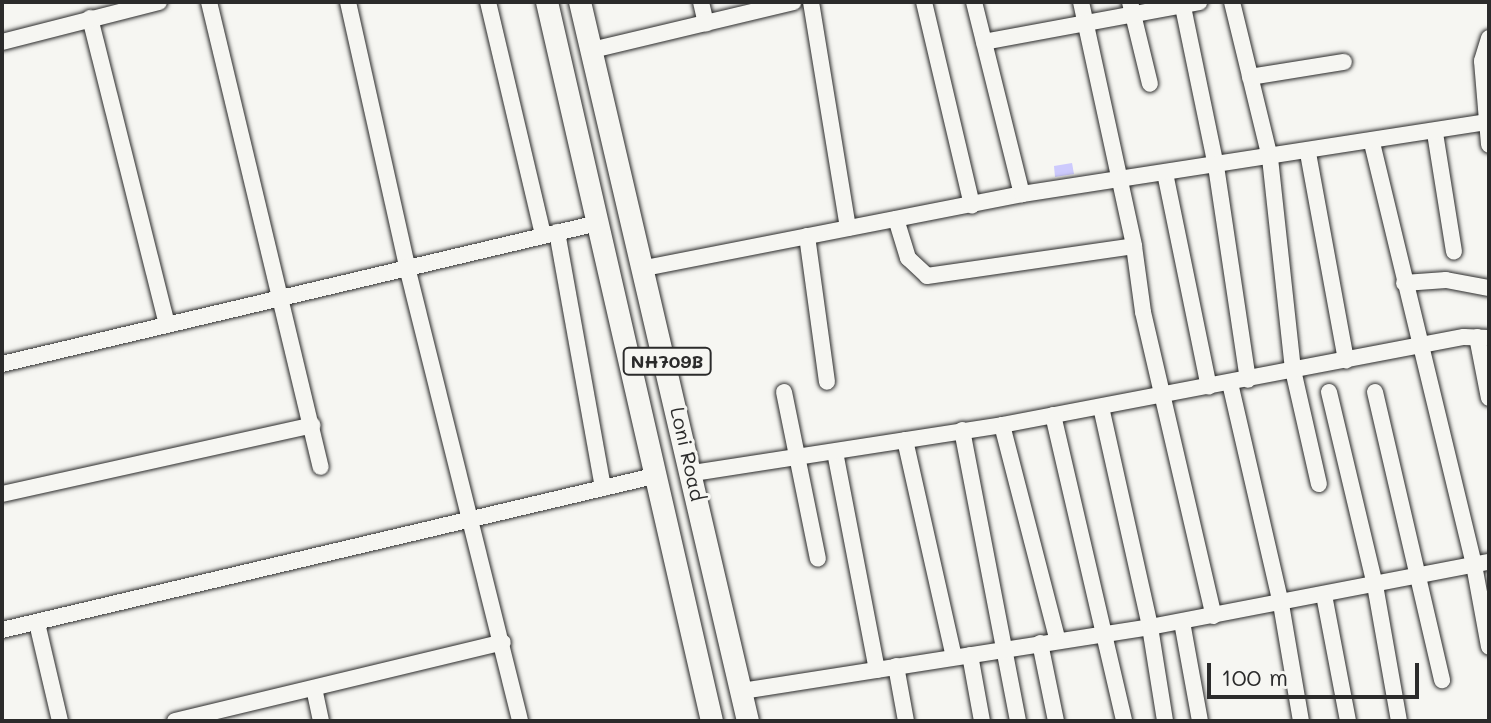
<!DOCTYPE html>
<html>
<head>
<meta charset="utf-8">
<style>
  body { margin:0 }
  #map { position:relative; width:1491px; height:723px; overflow:hidden; background:#f6f6f2; font-family:Mali,sans-serif }
  div>[style] { position:absolute }
  .building>* { inset:0; background:#cdcafd }
  .roads { filter:drop-shadow(0 0 2px #2b2b2b) drop-shadow(0 0 2px #2b2b2b) }
  .minor>* { height:16px; margin:-8px; padding:0 8px; transform-origin:8px; border-radius:8px; background:#f6f6f2 }
  .highway>* { height:22px; margin:-11px; padding:0 11px; transform-origin:11px; border-radius:11px; background:#f6f6f2 }
  span { translate:-50% -50%; white-space:nowrap; text-align:center; line-height:1.15; -webkit-text-stroke:6px #f6f6f2; paint-order:stroke }
  .shield-label span { padding:2px 6px; background:#f6f6f2; border:2px solid; border-radius:6px; -webkit-text-stroke-width:0 }
  .shield-label { font-size:18px; color:#2b2b2b; font-weight:700 }
  .street-label { font-size:20px; color:#2b2b2b }
  .frame { position:absolute; inset:0; border:4px solid #2b2b2b; pointer-events:none }
  .scale { position:absolute; left:1207px; top:663px; width:212px; height:36px; box-sizing:border-box; border:4px solid #2b2b2b; border-top:0; padding-left:10px; font-size:24px; line-height:28px; white-space:nowrap; color:#2b2b2b; -webkit-text-stroke:6px #f6f6f2; paint-order:stroke }
</style>
</head>
<body>
<div id="map">
  <div class="building">
    <div style="clip-path:polygon(1072px 163px,1074px 174px,1055px 177px,1054px 166px)"></div>
  </div>
  <div class="roads">
    <div class="minor">
      <div style="left:209px;top:2px;width:478px;rotate:76.5deg"></div>
      <div style="left:348px;top:2px;width:271px;rotate:77.4deg"></div>
      <div style="left:407px;top:267px;width:468px;rotate:76deg"></div>
      <div style="left:488px;top:2px;width:238px;rotate:76.7deg"></div>
      <div style="left:701px;top:2px;width:22px;rotate:77deg"></div>
      <div style="left:811px;top:2px;width:229px;rotate:80.7deg"></div>
      <div style="left:924px;top:2px;width:209px;rotate:76.7deg"></div>
      <div style="left:974px;top:2px;width:198px;rotate:76deg"></div>
      <div style="left:1081px;top:2px;width:250px;rotate:77.7deg"></div>
      <div style="left:1134px;top:246px;width:67px;rotate:82.2deg"></div>
      <div style="left:1143px;top:312px;width:312px;rotate:76.9deg"></div>
      <div style="left:1130px;top:2px;width:84px;rotate:76.3deg"></div>
      <div style="left:1182px;top:2px;width:167px;rotate:78.3deg"></div>
      <div style="left:1216px;top:166px;width:216px;rotate:81.5deg"></div>
      <div style="left:1232px;top:2px;width:161px;rotate:76.3deg"></div>
      <div style="left:1270px;top:158px;width:213px;rotate:83.8deg"></div>
      <div style="left:1293px;top:370px;width:117px;rotate:77.2deg"></div>
      <div style="left:90px;top:18px;width:316px;rotate:75.9deg"></div>
      <div style="left:1489px;top:38px;width:24px;rotate:107deg"></div>
      <div style="left:1482px;top:61px;width:84px;rotate:85.2deg"></div>
      <div style="left:2px;top:42px;width:162px;rotate:-14.3deg"></div>
      <div style="left:984px;top:42px;width:219px;rotate:-10.5deg"></div>
      <div style="left:592px;top:50px;width:207px;rotate:-13.4deg"></div>
      <div style="left:1250px;top:77px;width:95px;rotate:-9.1deg"></div>
      <div style="left:1435px;top:133px;width:120px;rotate:80.9deg"></div>
      <div style="left:1372px;top:143px;width:434px;rotate:76.4deg"></div>
      <div style="left:1474px;top:565px;width:83px;rotate:79.6deg"></div>
      <div style="left:1308px;top:153px;width:211px;rotate:79.6deg"></div>
      <div style="left:1165px;top:173px;width:218px;rotate:78.4deg"></div>
      <div style="left:896px;top:219px;width:41px;rotate:72.9deg"></div>
      <div style="left:908px;top:258px;width:26px;rotate:43deg"></div>
      <div style="left:927px;top:276px;width:209px;rotate:-8.2deg"></div>
      <div style="left:557px;top:232px;width:260px;rotate:79.8deg"></div>
      <div style="left:807px;top:236px;width:147px;rotate:82.2deg"></div>
      <div style="left:645px;top:268px;width:384px;rotate:-11.1deg"></div>
      <div style="left:1022px;top:194px;width:473px;rotate:-8.8deg"></div>
      <div style="left:1404px;top:283px;width:42px;rotate:-4.1deg"></div>
      <div style="left:1446px;top:280px;width:44px;rotate:10.5deg"></div>
      <div style="left:1477px;top:337px;width:62px;rotate:78.9deg"></div>
      <div style="left:2px;top:364px;width:612px;rotate:-13.31deg"></div>
      <div style="left:1230px;top:383px;width:227px;rotate:77deg"></div>
      <div style="left:1281px;top:604px;width:119px;rotate:80.3deg"></div>
      <div style="left:784px;top:392px;width:170px;rotate:78.5deg"></div>
      <div style="left:1329px;top:392px;width:198px;rotate:76.6deg"></div>
      <div style="left:1375px;top:585px;width:138px;rotate:80deg"></div>
      <div style="left:1375px;top:392px;width:296px;rotate:76.9deg"></div>
      <div style="left:1101px;top:407px;width:225px;rotate:77.4deg"></div>
      <div style="left:1150px;top:627px;width:95px;rotate:80.9deg"></div>
      <div style="left:1053px;top:415px;width:314px;rotate:76.9deg"></div>
      <div style="left:1002px;top:425px;width:223px;rotate:75.5deg"></div>
      <div style="left:962px;top:430px;width:296px;rotate:79.1deg"></div>
      <div style="left:905px;top:440px;width:222px;rotate:77.3deg"></div>
      <div style="left:835px;top:452px;width:222px;rotate:79.1deg"></div>
      <div style="left:693px;top:473px;width:313px;rotate:-8.8deg"></div>
      <div style="left:1002px;top:425px;width:470px;rotate:-10.8deg"></div>
      <div style="left:1464px;top:337px;width:25px;rotate:2deg"></div>
      <div style="left:2px;top:494px;width:318px;rotate:-12.5deg"></div>
      <div style="left:1324px;top:595px;width:128px;rotate:79.2deg"></div>
      <div style="left:1182px;top:622px;width:101px;rotate:79.7deg"></div>
      <div style="left:37px;top:623px;width:101px;rotate:76.8deg"></div>
      <div style="left:2px;top:630px;width:670px;rotate:-13.29deg"></div>
      <div style="left:1040px;top:643px;width:80px;rotate:78.4deg"></div>
      <div style="left:970px;top:655px;width:67px;rotate:79.7deg"></div>
      <div style="left:896px;top:666px;width:56px;rotate:79.7deg"></div>
      <div style="left:314px;top:688px;width:34px;rotate:78deg"></div>
      <div style="left:742px;top:691px;width:413px;rotate:-8.9deg"></div>
      <div style="left:1150px;top:627px;width:345px;rotate:-10.9deg"></div>
      <div style="left:175px;top:721px;width:337px;rotate:-13.5deg"></div>
    </div>
    <div class="highway">
      <div style="left:547px;top:2px;width:738px;rotate:77.08deg"></div>
      <div style="left:580px;top:2px;width:738px;rotate:76.85deg"></div>
    </div>
  </div>
  <div class="shield-label">
    <span style="left:667px;top:361px">NH709B</span>
  </div>
  <div class="street-label">
    <span style="left:688px;top:454px;rotate:77deg">Loni Road</span>
  </div>
  <div class="frame"></div>
  <div class="scale">100 m</div>
</div>
</body>
</html>
